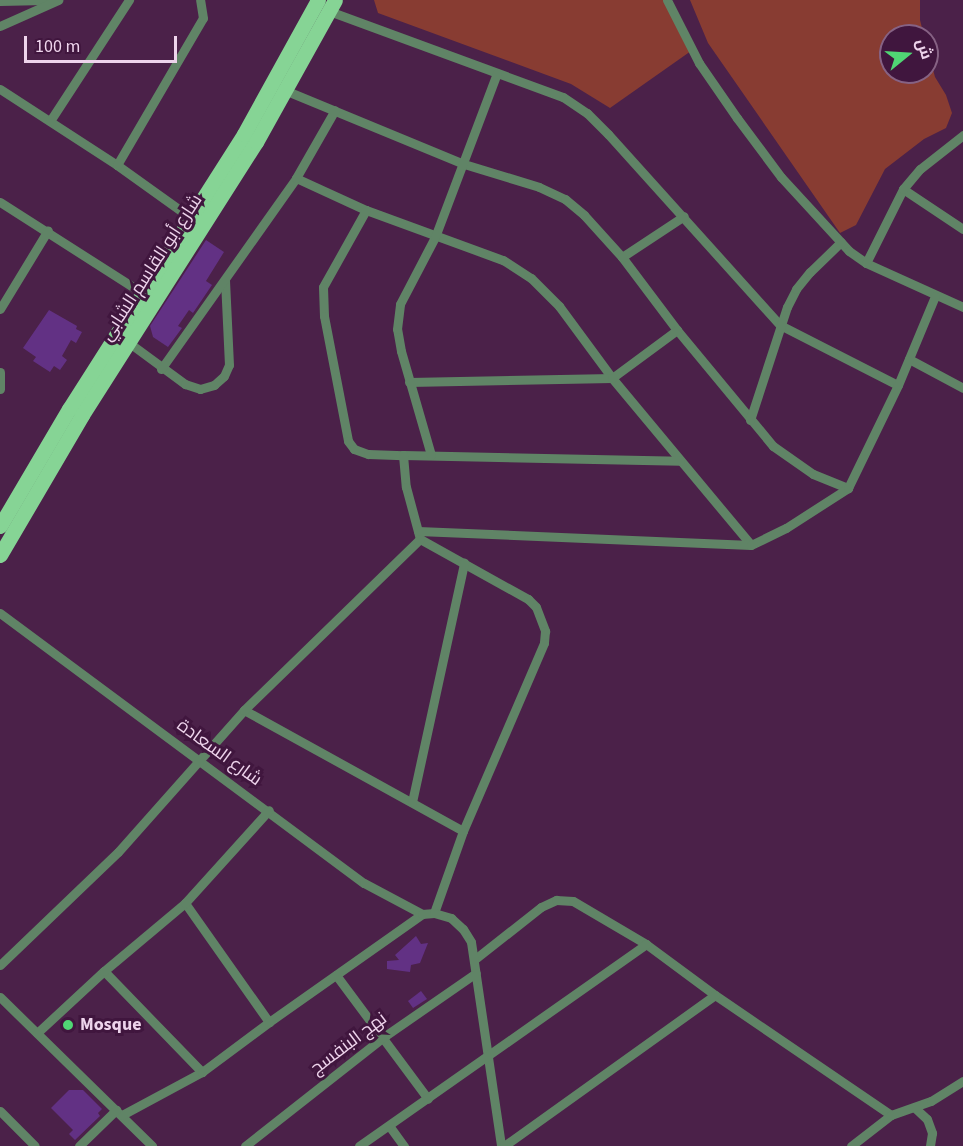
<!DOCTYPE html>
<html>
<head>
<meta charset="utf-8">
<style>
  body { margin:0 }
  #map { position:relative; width:963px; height:1146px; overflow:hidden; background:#4b2149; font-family:"Source Sans 3",Cairo,sans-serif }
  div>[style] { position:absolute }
  .green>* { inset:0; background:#883c32 }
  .building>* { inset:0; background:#623184 }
  .street>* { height:9px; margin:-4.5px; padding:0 4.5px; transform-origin:4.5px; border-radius:4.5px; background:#608466 }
  .primary>* { height:15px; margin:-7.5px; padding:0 7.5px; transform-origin:7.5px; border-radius:7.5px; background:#86d495 }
  .dots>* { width:16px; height:16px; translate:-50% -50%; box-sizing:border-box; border:3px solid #40163e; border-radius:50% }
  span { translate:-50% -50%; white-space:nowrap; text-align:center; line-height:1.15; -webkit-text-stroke:6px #40163e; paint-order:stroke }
  .street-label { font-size:18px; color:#eed4ec }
  .poi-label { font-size:18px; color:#eed4ec; font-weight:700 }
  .left { translate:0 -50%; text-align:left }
  .north { position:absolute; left:879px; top:24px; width:60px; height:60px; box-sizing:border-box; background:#40163e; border:2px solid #866284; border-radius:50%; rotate:72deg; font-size:16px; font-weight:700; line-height:24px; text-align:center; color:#eed4ec }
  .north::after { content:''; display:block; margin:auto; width:21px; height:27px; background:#50d674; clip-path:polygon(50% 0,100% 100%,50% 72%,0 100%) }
  .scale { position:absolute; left:24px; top:36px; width:153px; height:27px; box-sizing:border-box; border:3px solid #eed4ec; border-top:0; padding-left:8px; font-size:18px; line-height:21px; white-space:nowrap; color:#eed4ec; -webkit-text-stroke:4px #40163e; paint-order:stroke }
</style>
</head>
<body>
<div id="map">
  <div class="green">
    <div style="clip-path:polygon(374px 0,666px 0,691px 51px,610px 108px,571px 84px,378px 13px)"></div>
    <div style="clip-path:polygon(690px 0,920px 0,920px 20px,924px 36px,891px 36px,891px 72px,927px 72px,927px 47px,935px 77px,946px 95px,952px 113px,946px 128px,924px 139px,885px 169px,856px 225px,840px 233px,708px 43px)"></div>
  </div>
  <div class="building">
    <div style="clip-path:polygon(206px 240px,224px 252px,206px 281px,212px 285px,193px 313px,189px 310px,178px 326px,182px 328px,168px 347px,153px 337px,150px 326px)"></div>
    <div style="clip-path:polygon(49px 310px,77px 326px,76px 329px,82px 332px,76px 343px,71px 340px,62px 356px,67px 360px,60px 370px,54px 366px,50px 372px,33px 361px,36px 357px,23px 348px)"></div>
    <div style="clip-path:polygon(416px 936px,421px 944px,428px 943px,420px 963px,411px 965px,410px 972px,387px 969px,387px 961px,399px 960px,395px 955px)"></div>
    <div style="clip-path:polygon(421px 991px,427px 999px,413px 1008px,408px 1001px)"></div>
    <div style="clip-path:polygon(69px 1090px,83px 1090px,102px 1109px,98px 1113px,100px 1116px,75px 1140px,69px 1134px,73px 1130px,51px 1108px)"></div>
  </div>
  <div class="street">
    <div style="left:667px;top:0;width:71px;rotate:63.1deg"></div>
    <div style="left:699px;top:63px;width:67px;rotate:55.4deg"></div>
    <div style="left:737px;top:118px;width:74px;rotate:53.3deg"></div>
    <div style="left:781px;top:177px;width:100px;rotate:47.4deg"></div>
    <div style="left:849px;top:251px;width:21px;rotate:35deg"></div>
    <div style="left:866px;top:263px;width:107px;rotate:24.4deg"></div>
    <div style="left:0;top:1px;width:45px;rotate:-1.3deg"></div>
    <div style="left:329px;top:11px;width:249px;rotate:20.2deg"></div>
    <div style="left:563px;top:97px;width:29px;rotate:34deg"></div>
    <div style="left:587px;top:113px;width:30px;rotate:45deg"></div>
    <div style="left:608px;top:134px;width:257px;rotate:48deg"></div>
    <div style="left:780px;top:325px;width:132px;rotate:27deg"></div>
    <div style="left:0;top:26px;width:64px;rotate:-24.1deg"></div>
    <div style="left:0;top:89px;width:140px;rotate:33deg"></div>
    <div style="left:117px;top:165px;width:91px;rotate:35.6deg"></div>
    <div style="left:282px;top:89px;width:197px;rotate:22.4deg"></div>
    <div style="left:464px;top:164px;width:78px;rotate:17deg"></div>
    <div style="left:539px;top:187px;width:29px;rotate:25deg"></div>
    <div style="left:565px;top:199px;width:25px;rotate:40deg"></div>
    <div style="left:584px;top:215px;width:57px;rotate:47.9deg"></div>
    <div style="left:622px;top:257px;width:91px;rotate:53deg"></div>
    <div style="left:677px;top:330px;width:151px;rotate:50.4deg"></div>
    <div style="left:773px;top:446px;width:49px;rotate:35deg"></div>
    <div style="left:813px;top:474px;width:38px;rotate:22deg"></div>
    <div style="left:50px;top:121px;width:145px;rotate:-56.9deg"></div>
    <div style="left:117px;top:165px;width:170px;rotate:-59.7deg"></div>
    <div style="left:203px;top:18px;width:18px;rotate:-99deg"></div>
    <div style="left:296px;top:178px;width:77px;rotate:24.6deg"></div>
    <div style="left:366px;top:210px;width:146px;rotate:20.1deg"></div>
    <div style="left:503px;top:260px;width:33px;rotate:33deg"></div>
    <div style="left:531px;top:278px;width:40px;rotate:45deg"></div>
    <div style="left:559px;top:306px;width:89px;rotate:53.6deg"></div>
    <div style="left:612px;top:378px;width:217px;rotate:50.2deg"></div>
    <div style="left:903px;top:189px;width:72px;rotate:33.7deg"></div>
    <div style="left:0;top:202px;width:171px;rotate:32.6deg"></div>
    <div style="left:366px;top:210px;width:88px;rotate:119.2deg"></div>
    <div style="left:323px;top:287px;width:29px;rotate:88deg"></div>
    <div style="left:324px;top:316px;width:127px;rotate:79.1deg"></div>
    <div style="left:348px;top:441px;width:10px;rotate:53deg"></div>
    <div style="left:354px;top:449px;width:15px;rotate:20deg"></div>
    <div style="left:368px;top:454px;width:35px;rotate:2deg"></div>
    <div style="left:403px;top:455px;width:277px;rotate:1.2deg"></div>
    <div style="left:622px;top:257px;width:74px;rotate:-33.5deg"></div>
    <div style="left:866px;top:263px;width:83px;rotate:-63.4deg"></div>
    <div style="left:903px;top:189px;width:26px;rotate:-50deg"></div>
    <div style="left:920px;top:169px;width:55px;rotate:-38.3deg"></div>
    <div style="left:0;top:309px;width:92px;rotate:-58.7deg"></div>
    <div style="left:128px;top:342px;width:71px;rotate:36.4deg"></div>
    <div style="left:185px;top:384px;width:16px;rotate:18deg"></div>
    <div style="left:200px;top:389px;width:15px;rotate:-16deg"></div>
    <div style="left:214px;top:385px;width:13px;rotate:-42deg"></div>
    <div style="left:224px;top:376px;width:12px;rotate:-66deg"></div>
    <div style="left:229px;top:365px;width:85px;rotate:-92.7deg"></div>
    <div style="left:909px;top:359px;width:61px;rotate:28.2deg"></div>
    <div style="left:161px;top:369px;width:234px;rotate:-54.7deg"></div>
    <div style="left:296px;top:178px;width:78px;rotate:-60.2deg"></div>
    <div style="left:0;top:372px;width:17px;rotate:90deg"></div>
    <div style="left:409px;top:382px;width:203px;rotate:-1.1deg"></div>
    <div style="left:612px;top:378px;width:81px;rotate:-36.4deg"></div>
    <div style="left:750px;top:420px;width:119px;rotate:-71.9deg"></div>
    <div style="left:787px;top:307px;width:20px;rotate:-63deg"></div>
    <div style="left:796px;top:289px;width:22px;rotate:-51deg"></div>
    <div style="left:810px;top:272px;width:43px;rotate:-44.1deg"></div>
    <div style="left:403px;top:455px;width:32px;rotate:85deg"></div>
    <div style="left:406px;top:487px;width:54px;rotate:74.9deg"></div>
    <div style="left:420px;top:539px;width:124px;rotate:29.1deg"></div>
    <div style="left:528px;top:599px;width:11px;rotate:45deg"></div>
    <div style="left:536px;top:607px;width:26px;rotate:69deg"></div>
    <div style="left:545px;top:631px;width:12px;rotate:95deg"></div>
    <div style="left:544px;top:643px;width:205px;rotate:113.3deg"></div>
    <div style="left:463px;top:831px;width:87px;rotate:109.5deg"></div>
    <div style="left:431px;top:455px;width:108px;rotate:-106.1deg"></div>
    <div style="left:401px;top:351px;width:22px;rotate:-100deg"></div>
    <div style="left:397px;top:329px;width:25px;rotate:-83deg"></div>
    <div style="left:400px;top:304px;width:76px;rotate:-62.4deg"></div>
    <div style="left:435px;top:237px;width:175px;rotate:-69.3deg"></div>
    <div style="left:418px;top:531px;width:333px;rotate:2.4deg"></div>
    <div style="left:751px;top:545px;width:39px;rotate:-26deg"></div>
    <div style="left:786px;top:528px;width:74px;rotate:-32.8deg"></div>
    <div style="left:848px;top:488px;width:114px;rotate:-64.1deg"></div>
    <div style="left:898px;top:385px;width:96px;rotate:-67.4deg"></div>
    <div style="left:0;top:613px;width:453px;rotate:36.6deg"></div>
    <div style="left:364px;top:883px;width:66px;rotate:28.1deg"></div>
    <div style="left:244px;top:710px;width:250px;rotate:28.9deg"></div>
    <div style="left:412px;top:802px;width:245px;rotate:-77.7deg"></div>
    <div style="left:185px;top:903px;width:146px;rotate:54.8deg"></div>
    <div style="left:475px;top:959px;width:84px;rotate:-38.2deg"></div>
    <div style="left:541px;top:907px;width:17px;rotate:-25deg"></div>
    <div style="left:556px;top:900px;width:17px;rotate:3deg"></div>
    <div style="left:573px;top:901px;width:85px;rotate:30.5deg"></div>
    <div style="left:646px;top:944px;width:86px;rotate:36.5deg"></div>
    <div style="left:715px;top:995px;width:213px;rotate:34.3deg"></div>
    <div style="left:0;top:965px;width:163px;rotate:-43.8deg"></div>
    <div style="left:118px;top:852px;width:190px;rotate:-48.4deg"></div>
    <div style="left:244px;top:710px;width:245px;rotate:-44.2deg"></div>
    <div style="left:104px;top:971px;width:141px;rotate:45.9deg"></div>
    <div style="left:336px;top:975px;width:154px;rotate:53.4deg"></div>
    <div style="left:0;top:997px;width:213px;rotate:44.4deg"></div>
    <div style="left:37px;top:1033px;width:91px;rotate:-42.8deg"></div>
    <div style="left:104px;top:971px;width:106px;rotate:-40deg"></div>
    <div style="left:185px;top:903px;width:125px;rotate:-47.9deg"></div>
    <div style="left:915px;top:1108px;width:16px;rotate:43deg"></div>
    <div style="left:927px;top:1119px;width:15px;rotate:70deg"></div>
    <div style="left:932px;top:1133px;width:13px;rotate:99deg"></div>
    <div style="left:0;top:1111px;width:49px;rotate:45deg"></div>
    <div style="left:122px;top:1115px;width:91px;rotate:-28.3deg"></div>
    <div style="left:202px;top:1072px;width:84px;rotate:-36.7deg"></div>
    <div style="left:269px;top:1022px;width:187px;rotate:-35.2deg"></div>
    <div style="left:422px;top:914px;width:12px;rotate:-5deg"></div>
    <div style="left:434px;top:913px;width:18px;rotate:16deg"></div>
    <div style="left:451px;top:918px;width:16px;rotate:43deg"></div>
    <div style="left:463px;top:929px;width:15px;rotate:58deg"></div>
    <div style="left:471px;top:942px;width:206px;rotate:81.6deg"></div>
    <div style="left:390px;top:1127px;width:24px;rotate:54deg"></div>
    <div style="left:79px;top:1146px;width:52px;rotate:-44.2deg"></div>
    <div style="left:245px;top:1146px;width:174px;rotate:-38.2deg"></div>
    <div style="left:382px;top:1038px;width:114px;rotate:-34.7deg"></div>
    <div style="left:359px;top:1146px;width:351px;rotate:-35.1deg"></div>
    <div style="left:504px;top:1146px;width:259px;rotate:-35.6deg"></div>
    <div style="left:851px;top:1146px;width:51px;rotate:-37.8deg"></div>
    <div style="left:891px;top:1115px;width:42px;rotate:-19.3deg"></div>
    <div style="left:931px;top:1101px;width:38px;rotate:-32deg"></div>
  </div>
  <div class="primary">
    <div style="left:0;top:526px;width:136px;rotate:-59.5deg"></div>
    <div style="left:69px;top:409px;width:326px;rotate:-57.5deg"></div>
    <div style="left:244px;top:134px;width:153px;rotate:-61.1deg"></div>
    <div style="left:0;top:555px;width:162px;rotate:-59.6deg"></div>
    <div style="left:82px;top:415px;width:324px;rotate:-57.5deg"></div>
    <div style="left:256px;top:142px;width:162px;rotate:-60.9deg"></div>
  </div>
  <div class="dots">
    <div style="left:68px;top:1025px;background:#50d674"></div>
  </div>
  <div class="street-label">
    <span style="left:152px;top:268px;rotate:-57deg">شارع أبو القاسم الشابي</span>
    <span style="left:219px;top:753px;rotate:36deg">شارع السعادة</span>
    <span style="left:349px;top:1044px;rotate:-37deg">نهج البنفسج</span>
  </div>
  <div class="poi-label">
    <span class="left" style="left:80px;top:1025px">Mosque</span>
  </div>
  <div class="north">ش</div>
  <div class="scale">100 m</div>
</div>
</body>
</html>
